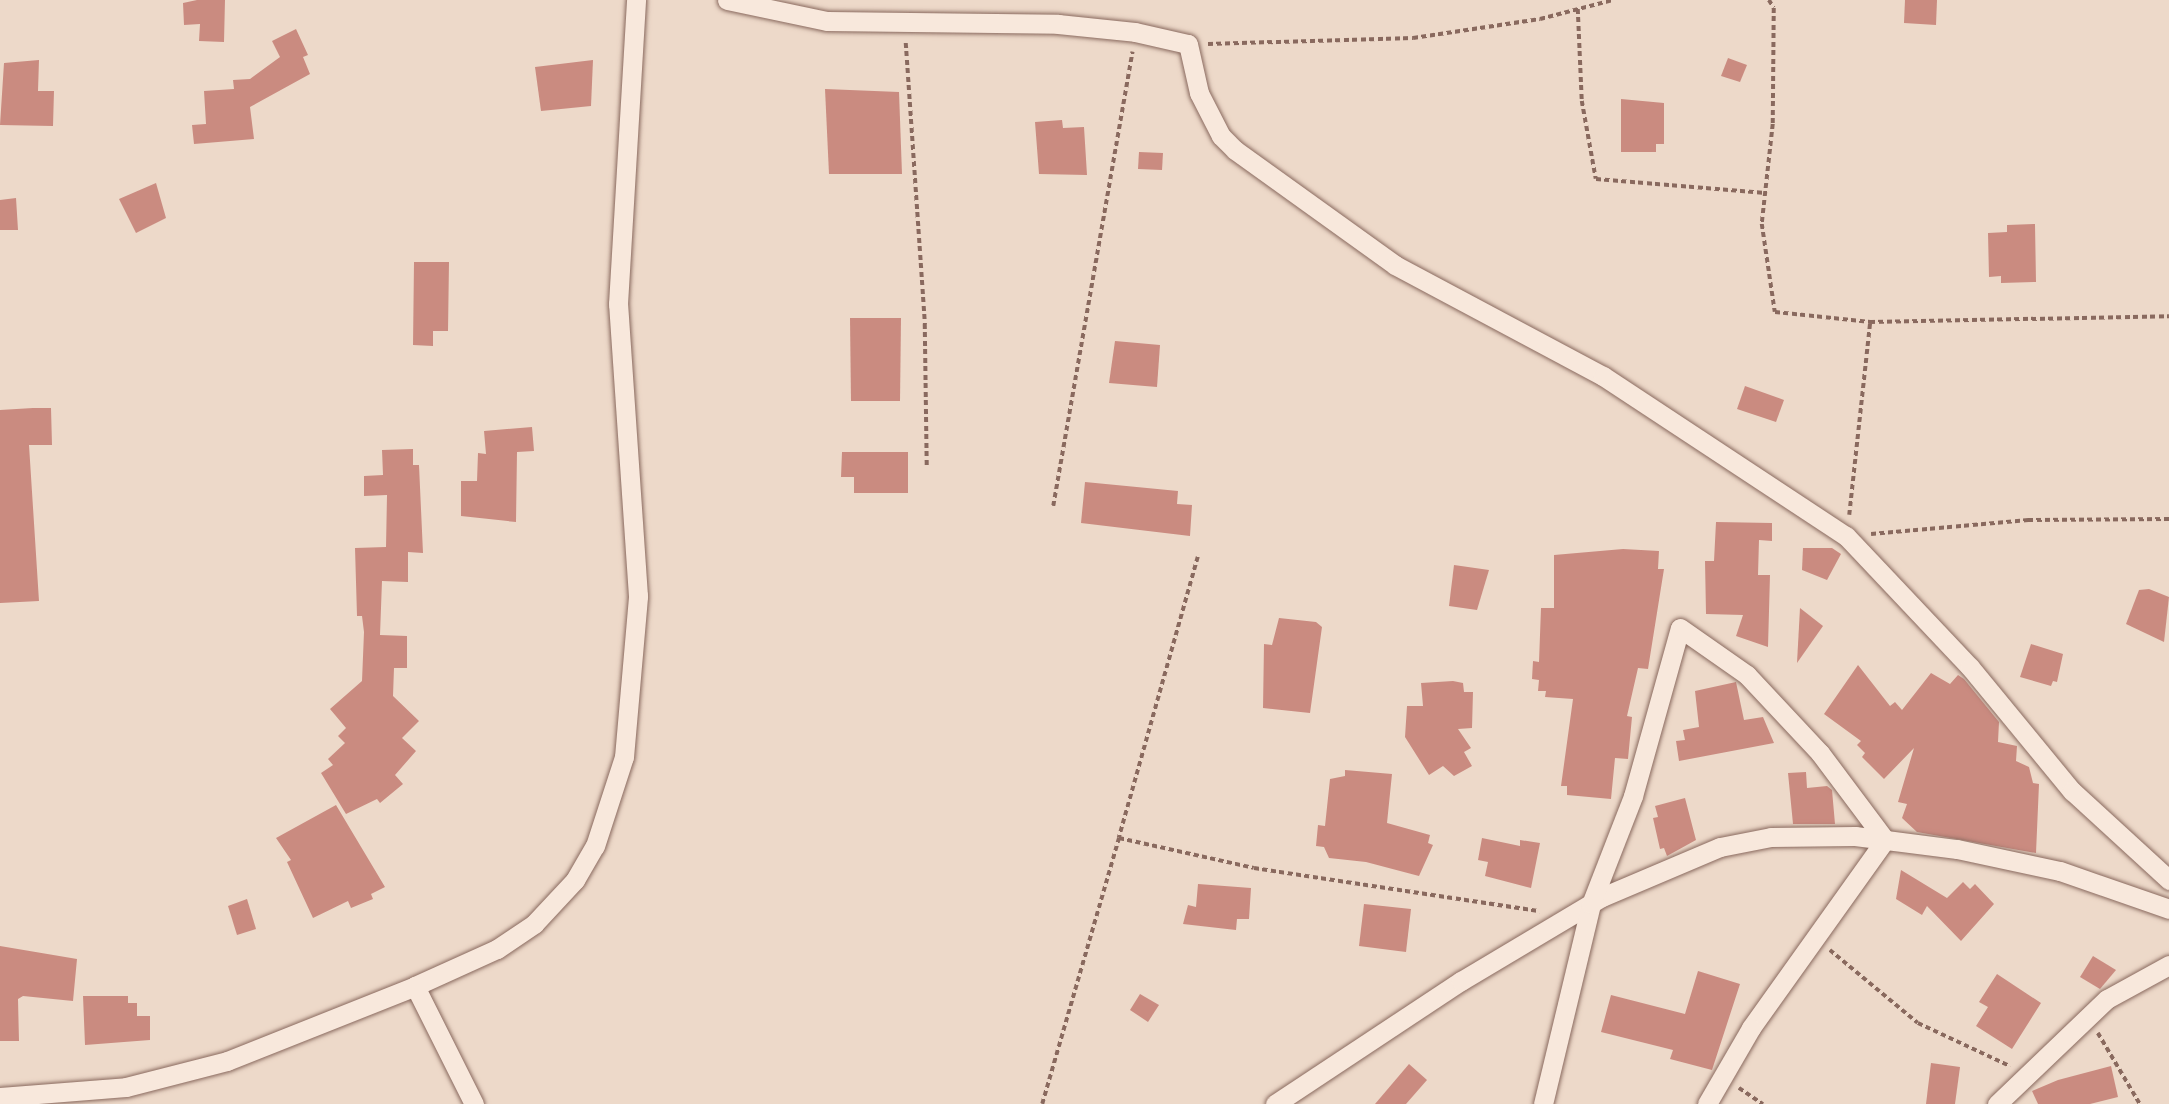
<!DOCTYPE html>
<html>
<head>
<meta charset="utf-8">
<style>
  body { margin:0 }
  #map { position:relative; width:2169px; height:1104px; overflow:hidden; background:#edd9c9; font-family:"Libre Baskerville",serif }
  div>[style] { position:absolute }
  .building>* { inset:0; background:#ca8b80 }
  .path>* { height:3.5px; margin-top:-1.75px; transform-origin:0; background:repeating-linear-gradient(90deg,#89695e 0 5px,transparent 0 8.5px) }
  .roads { filter:drop-shadow(0 0 2px #89695e) drop-shadow(0 0 2px #89695e) }
  .minor>* { height:19px; margin:-9.5px; padding:0 9.5px; transform-origin:9.5px; border-radius:9.5px; background:#f8e8dc }
  span { translate:-50% -50%; white-space:nowrap; text-align:center; line-height:1.15; -webkit-text-stroke:7px #f5e5d8; paint-order:stroke }
</style>
</head>
<body>
<div id="map">
  <div class="building">
    <div style="clip-path:polygon(197px 0,225px 0,224px 42px,199px 41px,200px 24px,184px 25px,183px 3px)"></div>
    <div style="clip-path:polygon(1905px 0,1937px 0,1936px 25px,1904px 23px)"></div>
    <div style="clip-path:polygon(296px 29px,308px 55px,303px 57px,310px 74px,250px 107px,254px 139px,194px 144px,192px 125px,206px 124px,204px 91px,234px 89px,233px 80px,250px 79px,280px 57px,272px 41px)"></div>
    <div style="clip-path:polygon(1728px 58px,1747px 65px,1740px 82px,1721px 76px)"></div>
    <div style="clip-path:polygon(39px 60px,38px 91px,54px 91px,53px 126px,0 125px,4px 63px)"></div>
    <div style="clip-path:polygon(593px 60px,591px 106px,541px 111px,535px 67px)"></div>
    <div style="clip-path:polygon(825px 89px,899px 92px,902px 174px,829px 174px)"></div>
    <div style="clip-path:polygon(1621px 99px,1664px 103px,1664px 144px,1656px 144px,1656px 152px,1621px 152px)"></div>
    <div style="clip-path:polygon(1062px 120px,1063px 128px,1084px 127px,1087px 175px,1039px 174px,1035px 122px)"></div>
    <div style="clip-path:polygon(1139px 152px,1163px 153px,1162px 170px,1138px 169px)"></div>
    <div style="clip-path:polygon(156px 183px,166px 218px,136px 233px,119px 199px)"></div>
    <div style="clip-path:polygon(16px 198px,18px 230px,0 230px,0 200px)"></div>
    <div style="clip-path:polygon(2035px 224px,2036px 282px,2001px 283px,2001px 276px,1989px 277px,1988px 233px,2007px 232px,2007px 225px)"></div>
    <div style="clip-path:polygon(414px 262px,449px 262px,448px 331px,433px 331px,433px 346px,413px 345px)"></div>
    <div style="clip-path:polygon(850px 318px,901px 318px,900px 401px,851px 401px)"></div>
    <div style="clip-path:polygon(1115px 341px,1160px 345px,1157px 387px,1109px 383px)"></div>
    <div style="clip-path:polygon(1745px 386px,1784px 400px,1776px 422px,1737px 409px)"></div>
    <div style="clip-path:polygon(33px 408px,51px 408px,52px 445px,29px 445px,39px 601px,0 603px,0 410px)"></div>
    <div style="clip-path:polygon(532px 427px,534px 451px,517px 452px,516px 522px,461px 516px,461px 481px,477px 481px,478px 453px,486px 454px,484px 431px)"></div>
    <div style="clip-path:polygon(413px 449px,413px 465px,419px 465px,423px 553px,408px 552px,408px 582px,382px 581px,380px 635px,407px 636px,407px 668px,394px 668px,393px 696px,419px 721px,402px 738px,416px 751px,395px 775px,403px 784px,380px 803px,377px 799px,346px 814px,321px 773px,333px 765px,328px 759px,345px 743px,338px 736px,346px 728px,330px 709px,362px 681px,364px 632px,362px 616px,357px 616px,355px 548px,386px 547px,387px 495px,364px 496px,364px 476px,383px 475px,382px 450px)"></div>
    <div style="clip-path:polygon(842px 452px,908px 452px,908px 493px,854px 493px,854px 477px,841px 477px)"></div>
    <div style="clip-path:polygon(1085px 482px,1178px 491px,1177px 504px,1192px 505px,1190px 536px,1081px 523px)"></div>
    <div style="clip-path:polygon(1716px 522px,1772px 523px,1772px 541px,1759px 540px,1758px 575px,1770px 575px,1768px 647px,1736px 636px,1743px 615px,1706px 614px,1705px 561px,1714px 561px)"></div>
    <div style="clip-path:polygon(1803px 548px,1832px 548px,1841px 554px,1827px 580px,1802px 570px)"></div>
    <div style="clip-path:polygon(1623px 549px,1659px 551px,1658px 569px,1664px 569px,1648px 669px,1638px 668px,1627px 716px,1632px 717px,1628px 759px,1615px 758px,1611px 799px,1567px 795px,1567px 786px,1561px 786px,1573px 699px,1545px 697px,1546px 691px,1538px 691px,1539px 680px,1532px 679px,1533px 661px,1539px 662px,1541px 608px,1554px 608px,1554px 555px)"></div>
    <div style="clip-path:polygon(1454px 565px,1489px 570px,1477px 610px,1449px 606px)"></div>
    <div style="clip-path:polygon(2149px 589px,2169px 597px,2164px 642px,2126px 624px,2139px 590px)"></div>
    <div style="clip-path:polygon(1800px 608px,1823px 626px,1797px 663px)"></div>
    <div style="clip-path:polygon(1279px 618px,1316px 622px,1322px 627px,1310px 713px,1263px 708px,1264px 644px,1272px 645px)"></div>
    <div style="clip-path:polygon(2031px 644px,2063px 654px,2057px 682px,2053px 681px,2051px 686px,2020px 677px)"></div>
    <div style="clip-path:polygon(1858px 665px,1890px 706px,1895px 702px,1902px 710px,1931px 673px,1950px 684px,1958px 675px,1964px 679px,1999px 722px,1998px 742px,2017px 746px,2016px 761px,2029px 767px,2033px 783px,2039px 784px,2036px 853px,1917px 832px,1902px 818px,1907px 804px,1898px 802px,1914px 748px,1884px 779px,1862px 757px,1865px 753px,1857px 745px,1861px 741px,1824px 714px)"></div>
    <div style="clip-path:polygon(1453px 681px,1463px 683px,1464px 692px,1473px 692px,1472px 728px,1458px 729px,1471px 748px,1464px 752px,1472px 766px,1454px 776px,1443px 766px,1429px 775px,1405px 737px,1407px 706px,1423px 706px,1421px 683px)"></div>
    <div style="clip-path:polygon(1736px 682px,1744px 720px,1763px 717px,1774px 743px,1679px 761px,1676px 741px,1685px 740px,1683px 730px,1699px 727px,1695px 691px)"></div>
    <div style="clip-path:polygon(1345px 770px,1392px 774px,1387px 823px,1430px 835px,1428px 843px,1433px 845px,1419px 876px,1366px 862px,1329px 858px,1324px 847px,1316px 846px,1318px 825px,1325px 826px,1330px 779px,1345px 776px)"></div>
    <div style="clip-path:polygon(1806px 772px,1807px 788px,1827px 786px,1832px 790px,1835px 824px,1793px 824px,1788px 773px)"></div>
    <div style="clip-path:polygon(1685px 798px,1696px 840px,1667px 856px,1664px 848px,1660px 849px,1653px 818px,1658px 817px,1655px 806px)"></div>
    <div style="clip-path:polygon(336px 805px,385px 887px,371px 894px,373px 899px,351px 908px,348px 901px,313px 918px,287px 862px,291px 860px,276px 838px)"></div>
    <div style="clip-path:polygon(1482px 838px,1520px 846px,1520px 840px,1540px 843px,1531px 888px,1485px 876px,1488px 862px,1478px 860px)"></div>
    <div style="clip-path:polygon(1901px 870px,1947px 898px,1963px 882px,1970px 889px,1975px 884px,1994px 904px,1961px 941px,1927px 906px,1922px 915px,1896px 899px)"></div>
    <div style="clip-path:polygon(1198px 884px,1251px 888px,1249px 919px,1237px 919px,1236px 930px,1183px 924px,1188px 905px,1196px 907px)"></div>
    <div style="clip-path:polygon(247px 899px,256px 929px,237px 935px,228px 906px)"></div>
    <div style="clip-path:polygon(1364px 904px,1411px 909px,1406px 952px,1359px 946px)"></div>
    <div style="clip-path:polygon(0 946px,77px 959px,73px 1001px,23px 996px,18px 999px,19px 1041px,0 1041px)"></div>
    <div style="clip-path:polygon(2093px 956px,2116px 970px,2100px 989px,2080px 977px)"></div>
    <div style="clip-path:polygon(1698px 971px,1740px 984px,1712px 1070px,1670px 1059px,1673px 1050px,1601px 1032px,1611px 995px,1685px 1014px)"></div>
    <div style="clip-path:polygon(1997px 974px,2041px 1003px,2012px 1049px,1976px 1026px,1988px 1007px,1979px 1002px)"></div>
    <div style="clip-path:polygon(1140px 994px,1159px 1005px,1148px 1022px,1130px 1010px)"></div>
    <div style="clip-path:polygon(83px 996px,128px 996px,128px 1003px,137px 1003px,137px 1016px,150px 1016px,150px 1040px,85px 1045px)"></div>
    <div style="clip-path:polygon(1931px 1063px,1960px 1067px,1955px 1104px,1926px 1104px)"></div>
    <div style="clip-path:polygon(1409px 1064px,1427px 1080px,1406px 1104px,1375px 1104px)"></div>
    <div style="clip-path:polygon(2111px 1066px,2118px 1097px,2090px 1104px,2038px 1104px,2032px 1091px,2058px 1080px)"></div>
  </div>
  <div class="path">
    <div style="left:1769px;top:0;width:9px;rotate:58deg"></div>
    <div style="left:1774px;top:8px;width:116px;rotate:90.5deg"></div>
    <div style="left:1773px;top:124px;width:101px;rotate:96.3deg"></div>
    <div style="left:1762px;top:224px;width:89px;rotate:81.6deg"></div>
    <div style="left:1775px;top:312px;width:96px;rotate:6deg"></div>
    <div style="left:1870px;top:322px;width:299px;rotate:-1.1deg"></div>
    <div style="left:1578px;top:9px;width:92px;rotate:87.5deg"></div>
    <div style="left:1582px;top:101px;width:79px;rotate:79.8deg"></div>
    <div style="left:1596px;top:179px;width:170px;rotate:4.7deg"></div>
    <div style="left:906px;top:43px;width:282px;rotate:86.1deg"></div>
    <div style="left:925px;top:324px;width:143px;rotate:89.2deg"></div>
    <div style="left:1208px;top:44px;width:205px;rotate:-1.7deg"></div>
    <div style="left:1413px;top:38px;width:128px;rotate:-8.5deg"></div>
    <div style="left:1540px;top:19px;width:75px;rotate:-14.6deg"></div>
    <div style="left:1053px;top:506px;width:461px;rotate:-80.1deg"></div>
    <div style="left:1849px;top:515px;width:194px;rotate:-83.8deg"></div>
    <div style="left:1871px;top:534px;width:158px;rotate:-5.1deg"></div>
    <div style="left:2028px;top:520px;width:141px;rotate:-0.4deg"></div>
    <div style="left:1198px;top:557px;width:292px;rotate:105.7deg"></div>
    <div style="left:1119px;top:838px;width:138px;rotate:12.5deg"></div>
    <div style="left:1254px;top:868px;width:289px;rotate:8.6deg"></div>
    <div style="left:1830px;top:950px;width:114px;rotate:39.7deg"></div>
    <div style="left:1918px;top:1023px;width:102px;rotate:25.1deg"></div>
    <div style="left:2098px;top:1033px;width:82px;rotate:59.4deg"></div>
    <div style="left:1739px;top:1088px;width:29px;rotate:34deg"></div>
    <div style="left:1042px;top:1104px;width:277px;rotate:-73.9deg"></div>
  </div>
  <div class="roads">
    <div class="minor">
      <div style="left:727px;top:0;width:102px;rotate:11.9deg"></div>
      <div style="left:827px;top:21px;width:231px;rotate:0.7deg"></div>
      <div style="left:1058px;top:24px;width:77px;rotate:5.9deg"></div>
      <div style="left:1135px;top:32px;width:54px;rotate:12.8deg"></div>
      <div style="left:1188px;top:44px;width:50px;rotate:77.3deg"></div>
      <div style="left:1199px;top:93px;width:48px;rotate:62.9deg"></div>
      <div style="left:1221px;top:136px;width:20px;rotate:45deg"></div>
      <div style="left:1235px;top:150px;width:197px;rotate:35.7deg"></div>
      <div style="left:1395px;top:265px;width:236px;rotate:28.1deg"></div>
      <div style="left:1603px;top:376px;width:291px;rotate:33.4deg"></div>
      <div style="left:1846px;top:536px;width:180px;rotate:46.6deg"></div>
      <div style="left:1970px;top:667px;width:161px;rotate:50.6deg"></div>
      <div style="left:2072px;top:791px;width:132px;rotate:42.5deg"></div>
      <div style="left:0;top:1097px;width:126px;rotate:-4.5deg"></div>
      <div style="left:126px;top:1087px;width:104px;rotate:-14.4deg"></div>
      <div style="left:227px;top:1061px;width:202px;rotate:-21.7deg"></div>
      <div style="left:474px;top:1104px;width:132px;rotate:-116.6deg"></div>
      <div style="left:415px;top:986px;width:90px;rotate:-24.3deg"></div>
      <div style="left:497px;top:949px;width:45px;rotate:-34deg"></div>
      <div style="left:534px;top:924px;width:60px;rotate:-47deg"></div>
      <div style="left:575px;top:880px;width:39px;rotate:-60deg"></div>
      <div style="left:595px;top:846px;width:94px;rotate:-72deg"></div>
      <div style="left:624px;top:757px;width:162px;rotate:-85deg"></div>
      <div style="left:638px;top:596px;width:293px;rotate:-93.9deg"></div>
      <div style="left:618px;top:304px;width:305px;rotate:-86.6deg"></div>
      <div style="left:1275px;top:1104px;width:223px;rotate:-33.5deg"></div>
      <div style="left:1461px;top:981px;width:164px;rotate:-30.8deg"></div>
      <div style="left:1602px;top:897px;width:128px;rotate:-23deg"></div>
      <div style="left:1720px;top:847px;width:52px;rotate:-11.1deg"></div>
      <div style="left:1771px;top:837px;width:84px;rotate:-0.7deg"></div>
      <div style="left:1855px;top:836px;width:103px;rotate:7.3deg"></div>
      <div style="left:1957px;top:849px;width:105px;rotate:12.1deg"></div>
      <div style="left:2060px;top:871px;width:115px;rotate:19.2deg"></div>
      <div style="left:1543px;top:1104px;width:206px;rotate:-76.5deg"></div>
      <div style="left:1591px;top:904px;width:116px;rotate:-68.7deg"></div>
      <div style="left:1633px;top:796px;width:174px;rotate:-74.4deg"></div>
      <div style="left:1680px;top:628px;width:82px;rotate:35deg"></div>
      <div style="left:1747px;top:675px;width:107px;rotate:46.9deg"></div>
      <div style="left:1820px;top:753px;width:109px;rotate:53.2deg"></div>
      <div style="left:1885px;top:840px;width:231px;rotate:125.5deg"></div>
      <div style="left:1751px;top:1028px;width:88px;rotate:120.1deg"></div>
      <div style="left:1997px;top:1104px;width:152px;rotate:-43.7deg"></div>
      <div style="left:2107px;top:999px;width:71px;rotate:-28.7deg"></div>
    </div>
  </div>
</div>
</body>
</html>
